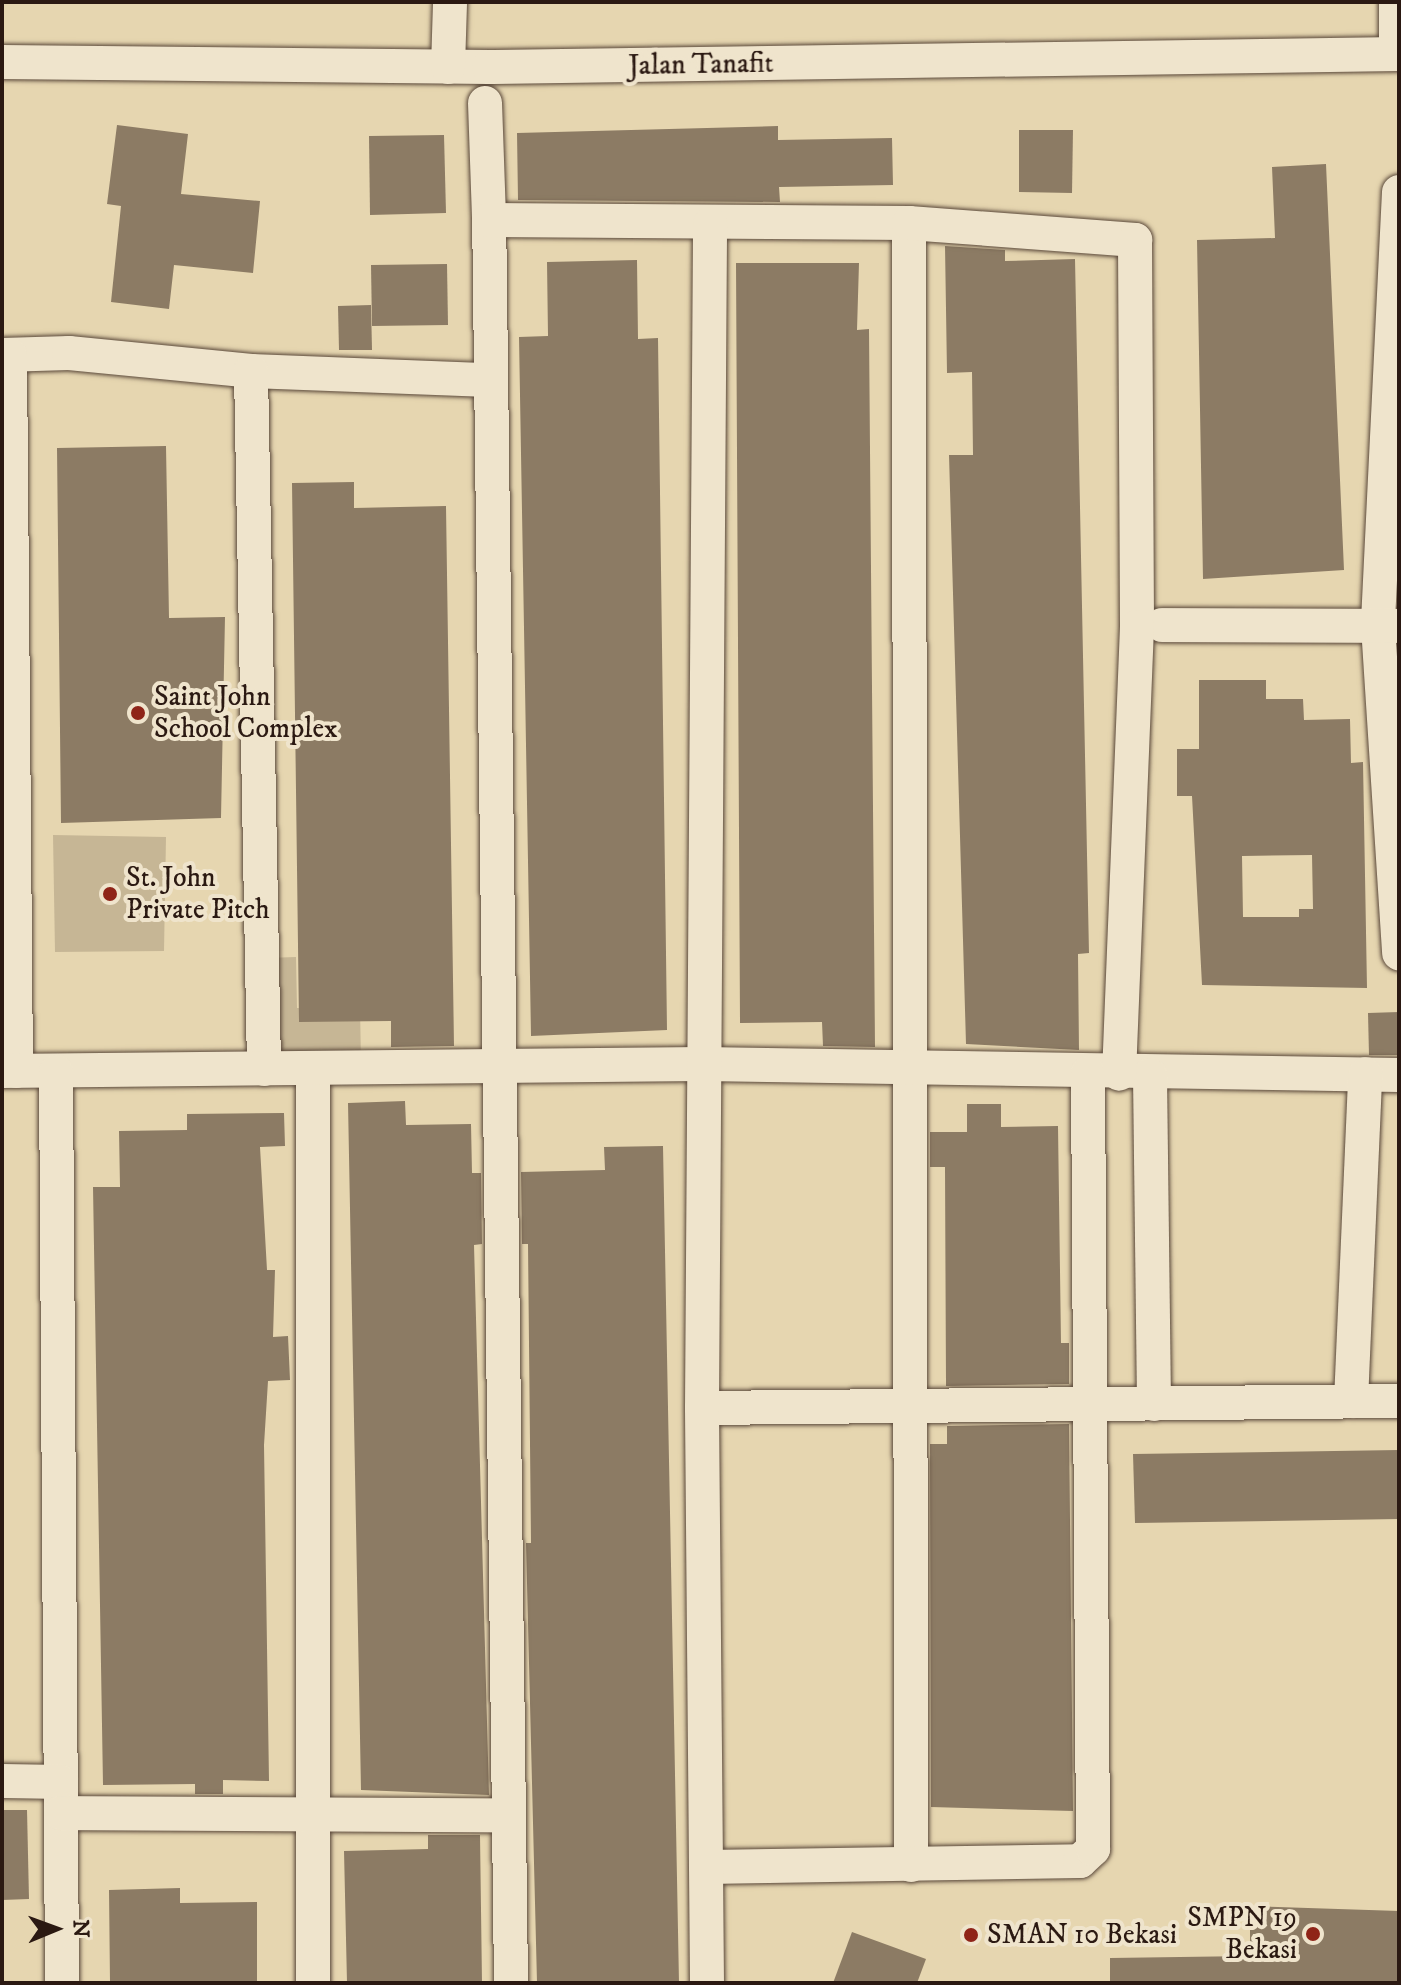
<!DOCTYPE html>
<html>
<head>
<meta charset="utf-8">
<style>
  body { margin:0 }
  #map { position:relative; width:1401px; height:1985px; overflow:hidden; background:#e6d6b0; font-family:"IM FELL DW Pica",serif }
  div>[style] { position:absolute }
  .green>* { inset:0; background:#c6b695 }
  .building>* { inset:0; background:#8c7b64 }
  .roads { filter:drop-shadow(0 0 2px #5a483a) drop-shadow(0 0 2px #5a483a) }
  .street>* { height:34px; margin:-17px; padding:0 17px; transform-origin:17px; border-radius:17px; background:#efe4cc }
  .dots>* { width:22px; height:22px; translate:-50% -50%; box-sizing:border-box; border:4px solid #efe4cc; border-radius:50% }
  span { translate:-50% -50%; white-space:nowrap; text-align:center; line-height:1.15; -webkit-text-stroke:8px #efe4cc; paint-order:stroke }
  .street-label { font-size:28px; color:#2b1912 }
  .poi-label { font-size:28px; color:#2b1912 }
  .left { translate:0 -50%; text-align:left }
  .right { translate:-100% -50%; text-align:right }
  .frame { position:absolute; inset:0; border:4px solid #2b1912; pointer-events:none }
  .north { position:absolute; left:16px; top:1889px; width:80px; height:80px; -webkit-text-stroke:6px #efe4cc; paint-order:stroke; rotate:89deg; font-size:22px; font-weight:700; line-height:32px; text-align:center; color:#2b1912 }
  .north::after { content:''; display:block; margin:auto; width:28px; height:36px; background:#2b1912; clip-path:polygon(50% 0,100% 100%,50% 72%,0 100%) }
</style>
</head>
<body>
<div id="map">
  <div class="green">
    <div style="clip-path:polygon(53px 835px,166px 837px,164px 951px,55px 952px)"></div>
    <div style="clip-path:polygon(296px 957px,297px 1008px,360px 1007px,361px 1062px,269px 1063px,266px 958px)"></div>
  </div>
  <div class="building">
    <div style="clip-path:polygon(117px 125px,188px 134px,181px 194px,260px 201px,253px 273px,174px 265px,169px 309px,111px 302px,121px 206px,107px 204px)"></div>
    <div style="clip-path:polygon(778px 126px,778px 140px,892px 138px,893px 185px,779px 187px,780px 202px,518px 200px,517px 133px)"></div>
    <div style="clip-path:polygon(1019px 130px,1073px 130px,1072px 193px,1019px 192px)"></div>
    <div style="clip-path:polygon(444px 135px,446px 213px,370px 215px,369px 136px)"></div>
    <div style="clip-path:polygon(1326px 164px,1344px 570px,1203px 579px,1197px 240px,1275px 238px,1272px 167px)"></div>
    <div style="clip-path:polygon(945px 246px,1005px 250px,1005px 261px,1075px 259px,1089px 953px,1078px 954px,1079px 1050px,966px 1044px,949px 455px,973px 455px,972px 372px,947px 373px)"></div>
    <div style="clip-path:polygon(637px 260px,638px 339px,658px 338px,667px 1030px,531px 1036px,519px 337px,548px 336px,547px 262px)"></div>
    <div style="clip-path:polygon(736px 263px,859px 263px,857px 330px,869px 329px,875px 1047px,823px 1046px,822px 1022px,740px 1023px)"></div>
    <div style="clip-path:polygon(447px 264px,448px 325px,372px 326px,371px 265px)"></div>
    <div style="clip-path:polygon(371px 305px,372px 350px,339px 350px,338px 306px)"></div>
    <div style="clip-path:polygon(166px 446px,169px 618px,225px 617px,221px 818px,61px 823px,57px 448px)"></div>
    <div style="clip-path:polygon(354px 482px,354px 508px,446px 506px,454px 1046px,391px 1047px,391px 1021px,299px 1022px,292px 483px)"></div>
    <div style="clip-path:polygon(evenodd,1199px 680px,1266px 680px,1266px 699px,1303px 699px,1304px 720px,1350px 719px,1351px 763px,1363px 762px,1367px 988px,1202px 985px,1192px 796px,1177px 796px,1177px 749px,1199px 749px,1199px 680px,1312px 855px,1313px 909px,1299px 909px,1299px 917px,1243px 917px,1242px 856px,1312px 855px)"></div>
    <div style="clip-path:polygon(1399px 1012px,1399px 1055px,1369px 1055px,1368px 1013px)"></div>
    <div style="clip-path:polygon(405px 1101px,406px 1125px,471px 1124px,472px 1173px,481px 1173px,482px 1244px,474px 1245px,489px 1795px,361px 1790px,348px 1103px)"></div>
    <div style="clip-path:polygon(967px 1104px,1001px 1104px,1001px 1127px,1058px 1126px,1061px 1343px,1069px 1343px,1069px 1384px,946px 1386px,945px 1167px,930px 1167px,930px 1132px,967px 1132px)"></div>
    <div style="clip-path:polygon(284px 1113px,285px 1146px,260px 1147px,267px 1270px,275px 1270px,273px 1337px,288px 1336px,290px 1380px,268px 1381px,264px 1445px,269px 1781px,223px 1780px,223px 1794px,195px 1794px,195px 1784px,103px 1785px,93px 1187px,120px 1187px,119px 1131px,187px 1130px,187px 1114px)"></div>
    <div style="clip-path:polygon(663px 1146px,679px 1983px,537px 1983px,526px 1543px,531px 1543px,528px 1244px,522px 1244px,521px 1172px,605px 1170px,604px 1147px)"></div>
    <div style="clip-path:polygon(1069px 1424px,1073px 1811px,931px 1807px,930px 1444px,947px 1444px,947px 1426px)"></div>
    <div style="clip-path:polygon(1399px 1450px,1399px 1519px,1135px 1523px,1133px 1454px)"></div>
    <div style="clip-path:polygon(2px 1810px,27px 1810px,29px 1899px,2px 1900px)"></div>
    <div style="clip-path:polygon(428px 1835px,480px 1835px,482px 1983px,347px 1983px,344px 1851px,428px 1849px)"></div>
    <div style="clip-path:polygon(180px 1888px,180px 1903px,257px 1902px,257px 1983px,110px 1983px,109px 1890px)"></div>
    <div style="clip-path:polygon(1250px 1906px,1399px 1911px,1399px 1983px,1110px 1983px,1110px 1958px,1250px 1956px)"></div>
    <div style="clip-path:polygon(852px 1932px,926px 1959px,917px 1983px,833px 1983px)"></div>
  </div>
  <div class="roads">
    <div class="street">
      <div style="left:1396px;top:54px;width:52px;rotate:-90deg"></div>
      <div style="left:2px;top:62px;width:487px;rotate:0.6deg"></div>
      <div style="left:489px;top:67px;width:910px;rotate:-0.82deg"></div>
      <div style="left:448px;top:67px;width:65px;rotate:-88.2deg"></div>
      <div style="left:485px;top:103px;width:117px;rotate:88deg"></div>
      <div style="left:1399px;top:192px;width:435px;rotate:92.8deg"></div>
      <div style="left:1378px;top:626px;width:328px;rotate:86.3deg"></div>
      <div style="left:909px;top:223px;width:1642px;rotate:89.93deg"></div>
      <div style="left:2px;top:355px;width:67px;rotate:-1.7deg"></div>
      <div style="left:69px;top:353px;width:183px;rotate:5.6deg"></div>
      <div style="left:251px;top:371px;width:238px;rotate:2.2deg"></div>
      <div style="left:10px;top:355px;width:716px;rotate:89.52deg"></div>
      <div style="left:251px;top:371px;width:698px;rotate:88.93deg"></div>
      <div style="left:1162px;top:625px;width:237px;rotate:0.2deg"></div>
      <div style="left:313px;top:1070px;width:913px;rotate:90deg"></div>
      <div style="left:2px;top:1071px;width:701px;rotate:-0.57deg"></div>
      <div style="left:703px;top:1064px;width:696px;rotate:0.91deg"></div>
      <div style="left:56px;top:1072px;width:911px;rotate:89.62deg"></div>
      <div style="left:1150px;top:1075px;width:329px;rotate:89.3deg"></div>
      <div style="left:1351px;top:1401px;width:327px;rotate:-87.5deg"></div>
      <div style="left:702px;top:1408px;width:697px;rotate:-0.58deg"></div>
      <div style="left:2px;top:1781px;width:59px;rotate:1deg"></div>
      <div style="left:61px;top:1813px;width:444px;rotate:0.3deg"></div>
      <div style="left:706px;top:1867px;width:374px;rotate:-0.9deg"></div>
      <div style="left:1080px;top:1861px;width:18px;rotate:-43deg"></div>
      <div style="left:1093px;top:1849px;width:776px;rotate:-90.37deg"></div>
      <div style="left:511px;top:1983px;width:1763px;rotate:-90.71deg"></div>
      <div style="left:489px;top:220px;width:420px;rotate:0.4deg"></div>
      <div style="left:909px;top:223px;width:227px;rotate:4.3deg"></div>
      <div style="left:1135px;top:240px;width:387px;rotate:89.7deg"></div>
      <div style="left:1137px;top:627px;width:447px;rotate:92.3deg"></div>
      <div style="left:707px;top:1983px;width:575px;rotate:-90.5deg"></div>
      <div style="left:702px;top:1408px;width:1184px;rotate:-89.61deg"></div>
    </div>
  </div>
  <div class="dots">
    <div style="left:138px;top:713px;background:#8f2418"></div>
    <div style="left:110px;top:894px;background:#8f2418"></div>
    <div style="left:1313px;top:1934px;background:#8f2418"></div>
    <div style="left:971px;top:1935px;background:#8f2418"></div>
  </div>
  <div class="street-label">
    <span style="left:701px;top:65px;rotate:-1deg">Jalan Tanafit</span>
  </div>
  <div class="poi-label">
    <span class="left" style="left:154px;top:713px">Saint John<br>School Complex</span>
    <span class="left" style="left:126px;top:894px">St. John<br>Private Pitch</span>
    <span class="right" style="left:1297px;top:1934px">SMPN 19<br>Bekasi</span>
    <span class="left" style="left:987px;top:1935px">SMAN 10 Bekasi</span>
  </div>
  <div class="frame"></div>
  <div class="north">N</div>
</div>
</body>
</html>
